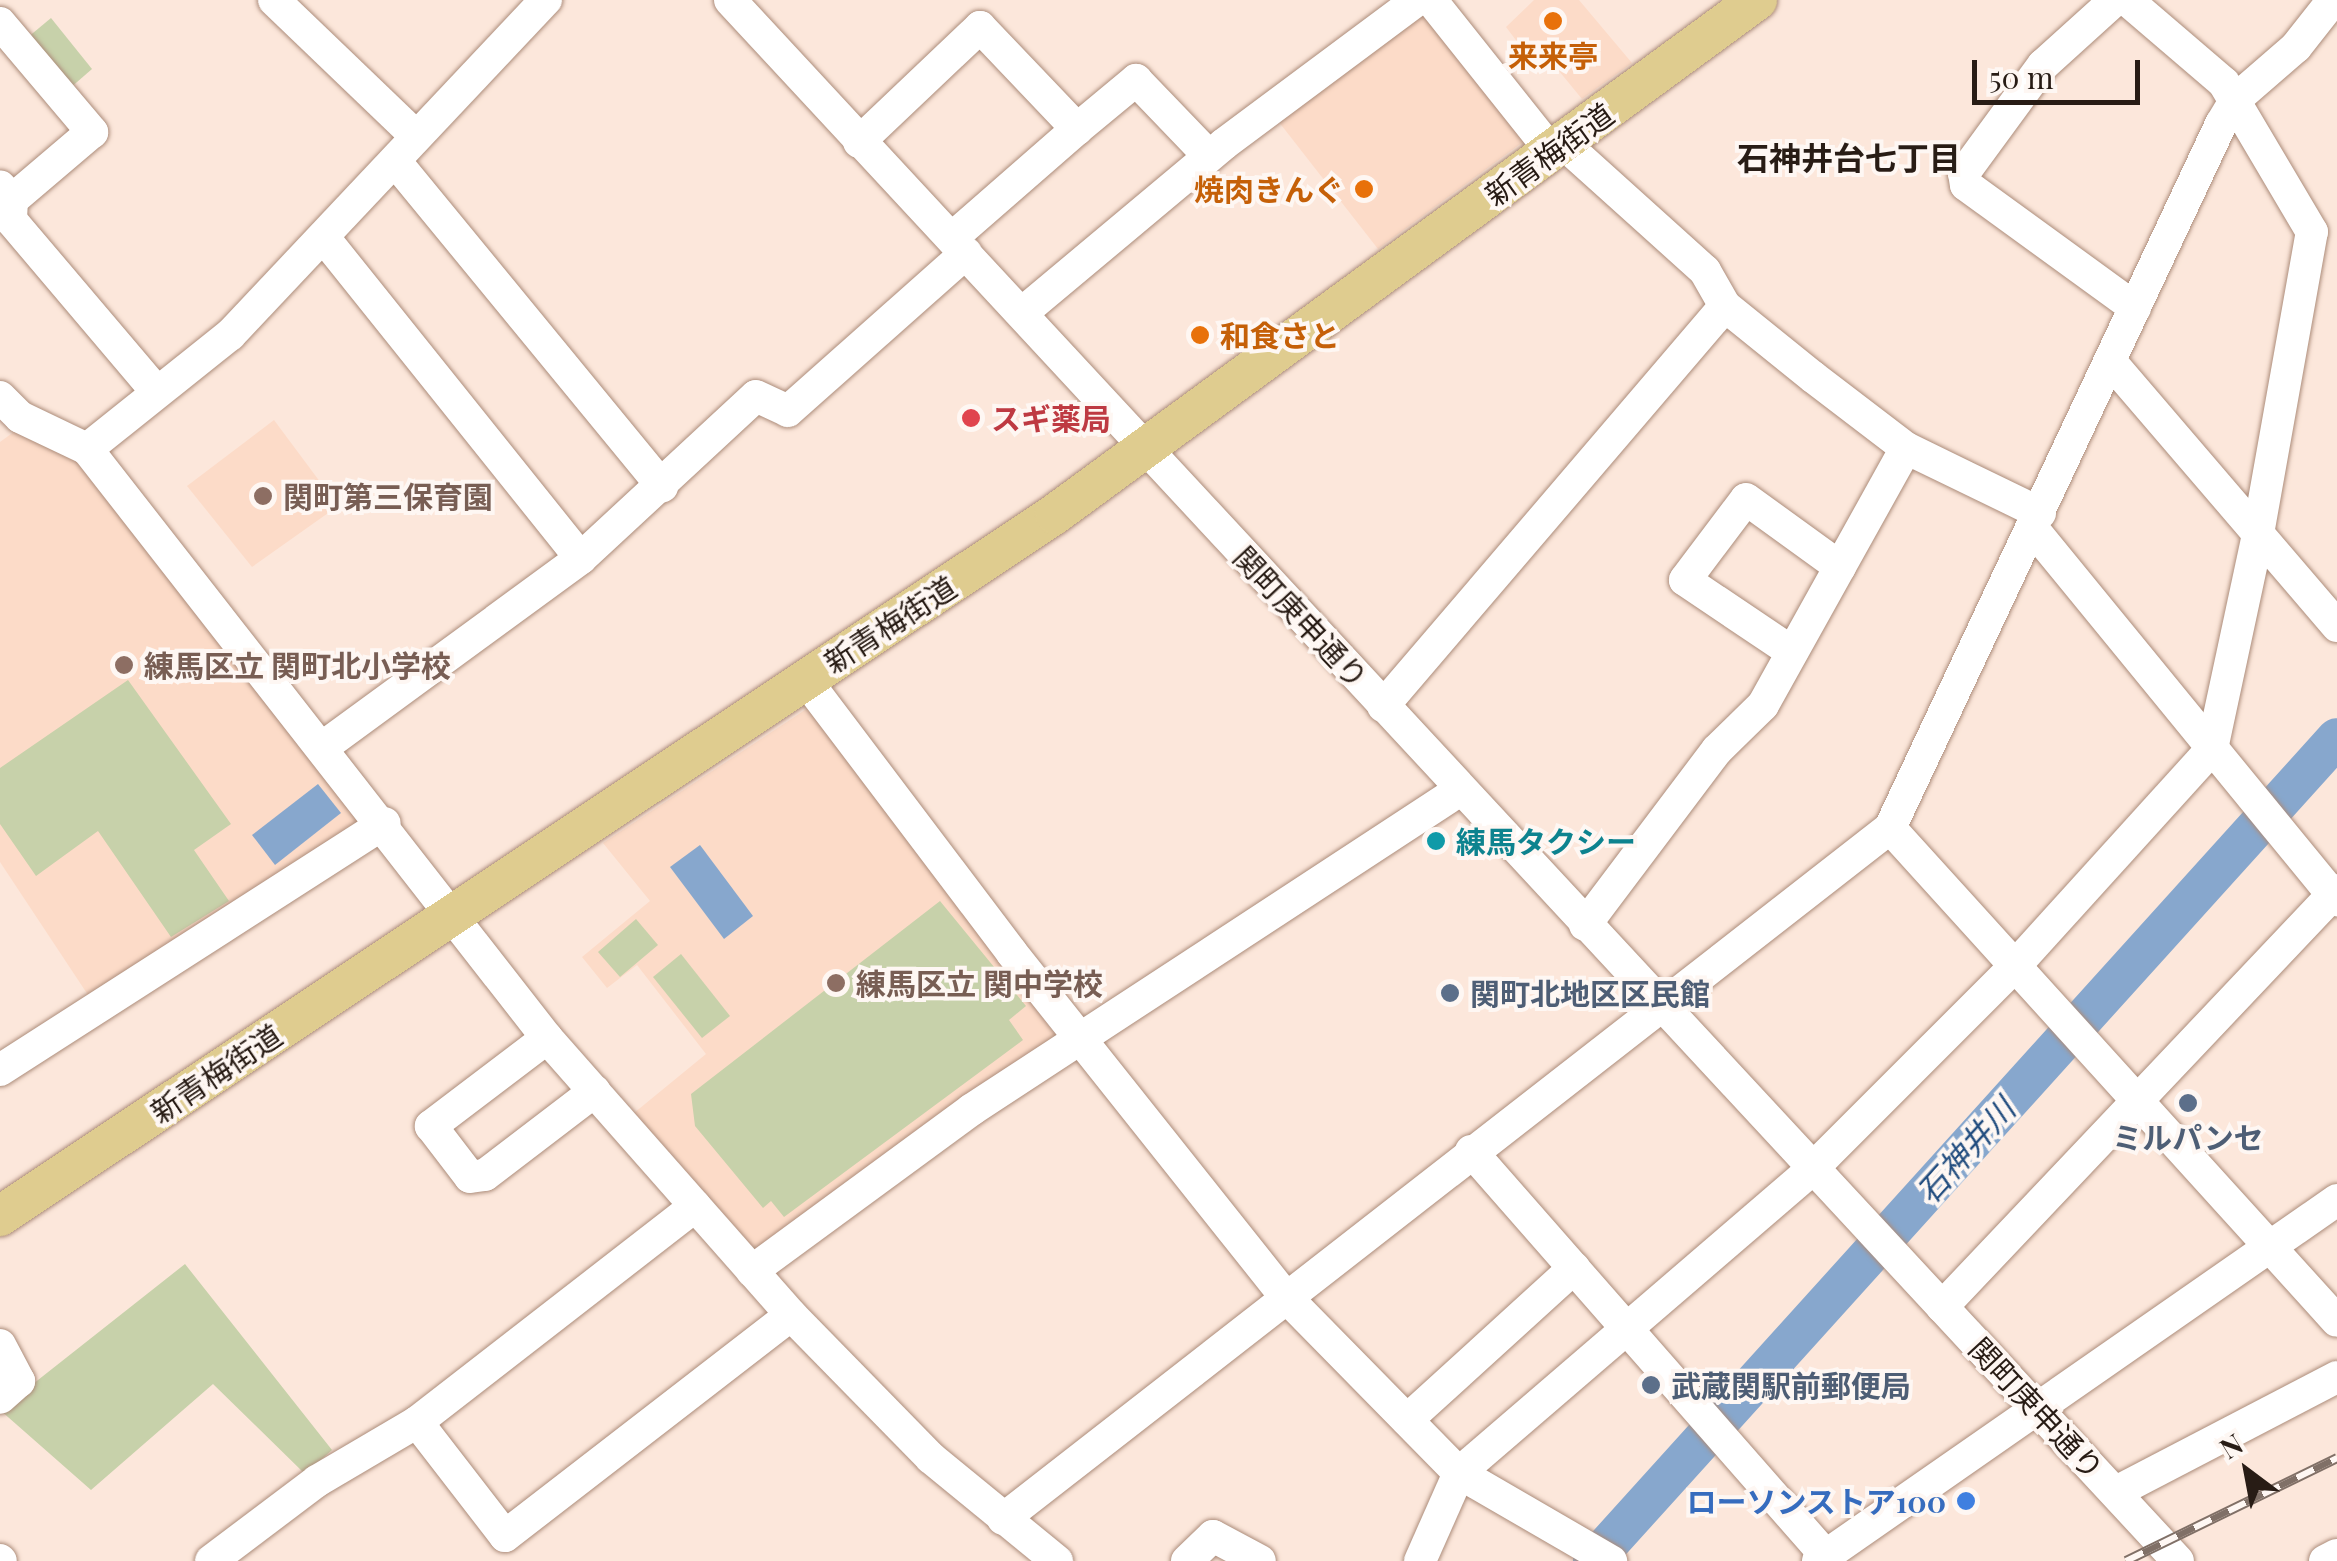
<!DOCTYPE html>
<html>
<head>
<meta charset="utf-8">
<style>
  body { margin:0 }
  #map { position:relative; width:2337px; height:1561px; overflow:hidden; background:#fce7db; font-family:"Playfair Display","Noto Sans JP",serif }
  div>[style] { position:absolute }
  .built>* { inset:0; background:#fcdbc8 }
  .green>* { inset:0; background:#c7d1aa }
  .water>* { inset:0; background:#87a7cd }
  .river>* { height:40px; margin:-20px; padding:0 20px; transform-origin:20px; border-radius:20px; background:#87a7cd }
  .roads { filter:drop-shadow(0 0 2px #ac8c7a) drop-shadow(0 0 2px #ac8c7a) }
  .minor>* { height:32px; margin:-16px; padding:0 16px; transform-origin:16px; border-radius:16px; background:#fff }
  .major>* { height:40px; margin:-20px; padding:0 20px; transform-origin:20px; border-radius:20px; background:#dfcc8f }
  .rail>* { height:10px; margin-top:-5px; transform-origin:0; background:repeating-linear-gradient(90deg,#fef7f3 0 19px,#807067 0 38px); box-sizing:border-box; border-block:2px solid #807067 }
  .dots>* { width:28px; height:28px; translate:-50% -50%; box-sizing:border-box; border:5px solid #fef7f3; border-radius:50% }
  span { translate:-50% -50%; white-space:nowrap; text-align:center; line-height:1.15; -webkit-text-stroke:8px #fef7f3; paint-order:stroke }
  .food-label { font-size:30px; color:#c56008; font-weight:700 }
  .right { translate:-100% -50%; text-align:right }
  .left { translate:0 -50%; text-align:left }
  .street-label { font-size:30px; color:#281c15 }
  .health-label { font-size:30px; color:#be3a42; font-weight:700 }
  .education-label { font-size:30px; color:#785e54; font-weight:700 }
  .culture-label { font-size:30px; color:#0d838f; font-weight:700 }
  .service-label { font-size:30px; color:#4e5e75; font-weight:700 }
  .shop-label { font-size:30px; color:#366cbe; font-weight:700 }
  .neighbourhood-label { font-size:32px; color:#281c15; font-weight:700 }
  .water-label { font-size:32px; color:#224d7f; font-style:italic }
  .north { position:absolute; left:2197px; top:1421px; width:100px; height:100px; -webkit-text-stroke:8px #fef7f3; paint-order:stroke; rotate:328deg; font-size:28px; font-weight:700; line-height:40px; text-align:center; color:#281c15 }
  .north::after { content:''; display:block; margin:auto; width:35px; height:45px; background:#281c15; clip-path:polygon(50% 0,100% 100%,50% 72%,0 100%) }
  .scale { position:absolute; left:1972px; top:60px; width:168px; height:45px; box-sizing:border-box; border:5px solid #281c15; border-top:0; padding-left:12px; font-size:30px; line-height:35px; white-space:nowrap; color:#281c15; -webkit-text-stroke:8px #fef7f3; paint-order:stroke }
</style>
</head>
<body>
<div id="map">
  <div class="built">
    <div style="clip-path:polygon(1534px 0,1579px 0,1632px 63px,1582px 99px,1550px 60px,1534px 64px,1506px 27px)"></div>
    <div style="clip-path:polygon(1419px 8px,1527px 139px,1378px 249px,1275px 117px)"></div>
    <div style="clip-path:polygon(274px 420px,338px 506px,252px 567px,187px 486px)"></div>
    <div style="clip-path:polygon(22px 426px,77px 451px,365px 817px,92px 1001px,0 862px,0 442px)"></div>
    <div style="clip-path:polygon(811px 706px,1059px 1040px,754px 1256px,634px 1113px,706px 1054px,637px 965px,607px 988px,582px 957px,650px 901px,603px 843px)"></div>
  </div>
  <div class="green">
    <div style="clip-path:polygon(51px 18px,92px 69px,69px 89px,27px 38px)"></div>
    <div style="clip-path:polygon(128px 680px,231px 824px,194px 850px,229px 901px,171px 937px,98px 831px,36px 876px,0 824px,0 768px)"></div>
    <div style="clip-path:polygon(940px 901px,1026px 1006px,1009px 1020px,1023px 1040px,784px 1217px,771px 1201px,763px 1208px,695px 1126px,691px 1094px)"></div>
    <div style="clip-path:polygon(636px 919px,658px 945px,620px 977px,598px 952px)"></div>
    <div style="clip-path:polygon(681px 954px,730px 1016px,702px 1038px,653px 977px)"></div>
    <div style="clip-path:polygon(185px 1264px,332px 1450px,305px 1474px,213px 1384px,91px 1490px,0 1410px)"></div>
  </div>
  <div class="water">
    <div style="clip-path:polygon(318px 784px,341px 813px,275px 865px,252px 835px)"></div>
    <div style="clip-path:polygon(700px 845px,753px 916px,724px 939px,670px 867px)"></div>
  </div>
  <div class="river">
    <div style="left:1593px;top:1561px;width:1109px;rotate:-47.89deg"></div>
  </div>
  <div class="roads">
    <div class="minor">
      <div style="left:274px;top:0;width:197px;rotate:43.8deg"></div>
      <div style="left:730px;top:0;width:2129px;rotate:47.15deg"></div>
      <div style="left:1431px;top:0;width:194px;rotate:51.5deg"></div>
      <div style="left:2115px;top:0;width:97px;rotate:137.9deg"></div>
      <div style="left:2043px;top:65px;width:134px;rotate:126.2deg"></div>
      <div style="left:1964px;top:173px;width:12px;rotate:81deg"></div>
      <div style="left:1966px;top:185px;width:209px;rotate:36deg"></div>
      <div style="left:0;top:23px;width:143px;rotate:49.8deg"></div>
      <div style="left:92px;top:132px;width:105px;rotate:139.6deg"></div>
      <div style="left:12px;top:200px;width:18px;rotate:-131deg"></div>
      <div style="left:859px;top:142px;width:167px;rotate:-43.5deg"></div>
      <div style="left:980px;top:27px;width:141px;rotate:46.4deg"></div>
      <div style="left:1077px;top:129px;width:77px;rotate:-39.7deg"></div>
      <div style="left:1136px;top:80px;width:105px;rotate:46.2deg"></div>
      <div style="left:1563px;top:143px;width:191px;rotate:42deg"></div>
      <div style="left:1705px;top:271px;width:40px;rotate:60.3deg"></div>
      <div style="left:1725px;top:306px;width:113px;rotate:38.9deg"></div>
      <div style="left:1813px;top:377px;width:117px;rotate:37.4deg"></div>
      <div style="left:1906px;top:448px;width:149px;rotate:25.9deg"></div>
      <div style="left:395px;top:161px;width:421px;rotate:50.6deg"></div>
      <div style="left:12px;top:200px;width:20px;rotate:93deg"></div>
      <div style="left:11px;top:220px;width:224px;rotate:49.7deg"></div>
      <div style="left:952px;top:238px;width:166px;rotate:-41.1deg"></div>
      <div style="left:325px;top:239px;width:409px;rotate:51.3deg"></div>
      <div style="left:1022px;top:313px;width:263px;rotate:-39.9deg"></div>
      <div style="left:1224px;top:144px;width:241px;rotate:-36.7deg"></div>
      <div style="left:2110px;top:361px;width:349px;rotate:49.4deg"></div>
      <div style="left:0;top:397px;width:28px;rotate:45deg"></div>
      <div style="left:20px;top:417px;width:74px;rotate:25.5deg"></div>
      <div style="left:87px;top:449px;width:747px;rotate:52.01deg"></div>
      <div style="left:547px;top:1038px;width:369px;rotate:48.6deg"></div>
      <div style="left:791px;top:1315px;width:200px;rotate:45.6deg"></div>
      <div style="left:931px;top:1458px;width:163px;rotate:39.3deg"></div>
      <div style="left:87px;top:449px;width:183px;rotate:-38.6deg"></div>
      <div style="left:230px;top:335px;width:461px;rotate:-46.7deg"></div>
      <div style="left:2033px;top:529px;width:480px;rotate:50.7deg"></div>
      <div style="left:1792px;top:652px;width:129px;rotate:-146.1deg"></div>
      <div style="left:1685px;top:580px;width:101px;rotate:-53deg"></div>
      <div style="left:1746px;top:499px;width:116px;rotate:35.9deg"></div>
      <div style="left:805px;top:679px;width:343px;rotate:52.9deg"></div>
      <div style="left:1012px;top:953px;width:440px;rotate:51.5deg"></div>
      <div style="left:1286px;top:1297px;width:247px;rotate:45.5deg"></div>
      <div style="left:1459px;top:1473px;width:176px;rotate:30.1deg"></div>
      <div style="left:1383px;top:706px;width:526px;rotate:-49.47deg"></div>
      <div style="left:323px;top:747px;width:320px;rotate:-36.2deg"></div>
      <div style="left:581px;top:558px;width:238px;rotate:-42.8deg"></div>
      <div style="left:756px;top:396px;width:35px;rotate:25deg"></div>
      <div style="left:788px;top:411px;width:238px;rotate:-41.6deg"></div>
      <div style="left:1890px;top:828px;width:665px;rotate:47.8deg"></div>
      <div style="left:1585px;top:925px;width:219px;rotate:-53deg"></div>
      <div style="left:1717px;top:750px;width:64px;rotate:-44.4deg"></div>
      <div style="left:1763px;top:705px;width:294px;rotate:-60.9deg"></div>
      <div style="left:547px;top:1038px;width:146px;rotate:142.8deg"></div>
      <div style="left:431px;top:1126px;width:64px;rotate:52.6deg"></div>
      <div style="left:470px;top:1177px;width:15px;rotate:-8deg"></div>
      <div style="left:485px;top:1175px;width:138px;rotate:-37.4deg"></div>
      <div style="left:0;top:1070px;width:457px;rotate:-32.7deg"></div>
      <div style="left:1471px;top:1151px;width:539px;rotate:48.76deg"></div>
      <div style="left:752px;top:1271px;width:272px;rotate:-36.3deg"></div>
      <div style="left:971px;top:1110px;width:584px;rotate:-33.2deg"></div>
      <div style="left:1942px;top:1307px;width:574px;rotate:-46.55deg"></div>
      <div style="left:0;top:1345px;width:41px;rotate:62.2deg"></div>
      <div style="left:19px;top:1381px;width:25px;rotate:138deg"></div>
      <div style="left:1407px;top:1420px;width:226px;rotate:-42.3deg"></div>
      <div style="left:417px;top:1422px;width:144px;rotate:52.3deg"></div>
      <div style="left:505px;top:1536px;width:361px;rotate:-37.7deg"></div>
      <div style="left:2116px;top:1492px;width:249px;rotate:-27.5deg"></div>
      <div style="left:1003px;top:1519px;width:1124px;rotate:-37.92deg"></div>
      <div style="left:1890px;top:828px;width:778px;rotate:-64.82deg"></div>
      <div style="left:2221px;top:124px;width:29px;rotate:-59deg"></div>
      <div style="left:2236px;top:99px;width:79px;rotate:-40.9deg"></div>
      <div style="left:2296px;top:47px;width:60px;rotate:-51.8deg"></div>
      <div style="left:0;top:1560px;width:1px;rotate:45deg"></div>
      <div style="left:211px;top:1561px;width:133px;rotate:-37deg"></div>
      <div style="left:317px;top:1481px;width:116px;rotate:-30.5deg"></div>
      <div style="left:417px;top:1422px;width:352px;rotate:-37.8deg"></div>
      <div style="left:1187px;top:1561px;width:36px;rotate:-44deg"></div>
      <div style="left:1213px;top:1536px;width:53px;rotate:28deg"></div>
      <div style="left:1420px;top:1561px;width:96px;rotate:-66.1deg"></div>
      <div style="left:1459px;top:1473px;width:467px;rotate:-40.7deg"></div>
      <div style="left:1813px;top:1168px;width:287px;rotate:-45deg"></div>
      <div style="left:2016px;top:965px;width:292px;rotate:-47.8deg"></div>
      <div style="left:2212px;top:749px;width:220px;rotate:-77.9deg"></div>
      <div style="left:2258px;top:534px;width:307px;rotate:-79.9deg"></div>
      <div style="left:2312px;top:232px;width:173px;rotate:-120.6deg"></div>
      <div style="left:2224px;top:83px;width:128px;rotate:-139.4deg"></div>
      <div style="left:1818px;top:1561px;width:632px;rotate:-34.82deg"></div>
      <div style="left:2325px;top:1561px;width:13px;rotate:-27deg"></div>
    </div>
    <div class="major">
      <div style="left:0;top:1216px;width:1267px;rotate:-33.64deg"></div>
      <div style="left:1055px;top:514px;width:870px;rotate:-36.21deg"></div>
    </div>
  </div>
  <div class="rail">
    <div style="left:2126px;top:1561px;width:235px;rotate:-26deg"></div>
  </div>
  <div class="dots">
    <div style="left:1553px;top:21px;background:#e8710a"></div>
    <div style="left:1364px;top:189px;background:#e8710a"></div>
    <div style="left:1200px;top:335px;background:#e8710a"></div>
    <div style="left:971px;top:418px;background:#e0444e"></div>
    <div style="left:263px;top:496px;background:#8d6e63"></div>
    <div style="left:124px;top:665px;background:#8d6e63"></div>
    <div style="left:1436px;top:841px;background:#0f9aa8"></div>
    <div style="left:836px;top:983px;background:#8d6e63"></div>
    <div style="left:1450px;top:993px;background:#5c6f8a"></div>
    <div style="left:2188px;top:1103px;background:#5c6f8a"></div>
    <div style="left:1651px;top:1385px;background:#5c6f8a"></div>
    <div style="left:1966px;top:1501px;background:#3f7fe0"></div>
  </div>
  <div class="food-label">
    <span style="left:1553px;top:55px">来来亭</span>
    <span class="right" style="left:1344px;top:189px">焼肉きんぐ</span>
    <span class="left" style="left:1220px;top:335px">和食さと</span>
  </div>
  <div class="street-label">
    <span style="left:1549px;top:154px;rotate:-36deg">新青梅街道</span>
    <span style="left:1301px;top:617px;rotate:47deg">関町庚申通り</span>
    <span style="left:890px;top:624px;rotate:-33deg">新青梅街道</span>
    <span style="left:216px;top:1073px;rotate:-34deg">新青梅街道</span>
    <span style="left:2037px;top:1408px;rotate:47deg">関町庚申通り</span>
  </div>
  <div class="health-label">
    <span class="left" style="left:991px;top:418px">スギ薬局</span>
  </div>
  <div class="education-label">
    <span class="left" style="left:283px;top:496px">関町第三保育園</span>
    <span class="left" style="left:144px;top:665px">練馬区立 関町北小学校</span>
    <span class="left" style="left:856px;top:983px">練馬区立 関中学校</span>
  </div>
  <div class="culture-label">
    <span class="left" style="left:1456px;top:841px">練馬タクシー</span>
  </div>
  <div class="service-label">
    <span class="left" style="left:1470px;top:993px">関町北地区区民館</span>
    <span style="left:2188px;top:1137px">ミルパンセ</span>
    <span class="left" style="left:1671px;top:1385px">武蔵関駅前郵便局</span>
  </div>
  <div class="shop-label">
    <span class="right" style="left:1946px;top:1501px">ローソンストア100</span>
  </div>
  <div class="neighbourhood-label">
    <span style="left:1849px;top:157px">石神井台七丁目</span>
  </div>
  <div class="water-label">
    <span style="left:1965px;top:1150px;rotate:-48deg">石神井川</span>
  </div>
  <div class="north">N</div>
  <div class="scale">50 m</div>
</div>
</body>
</html>
